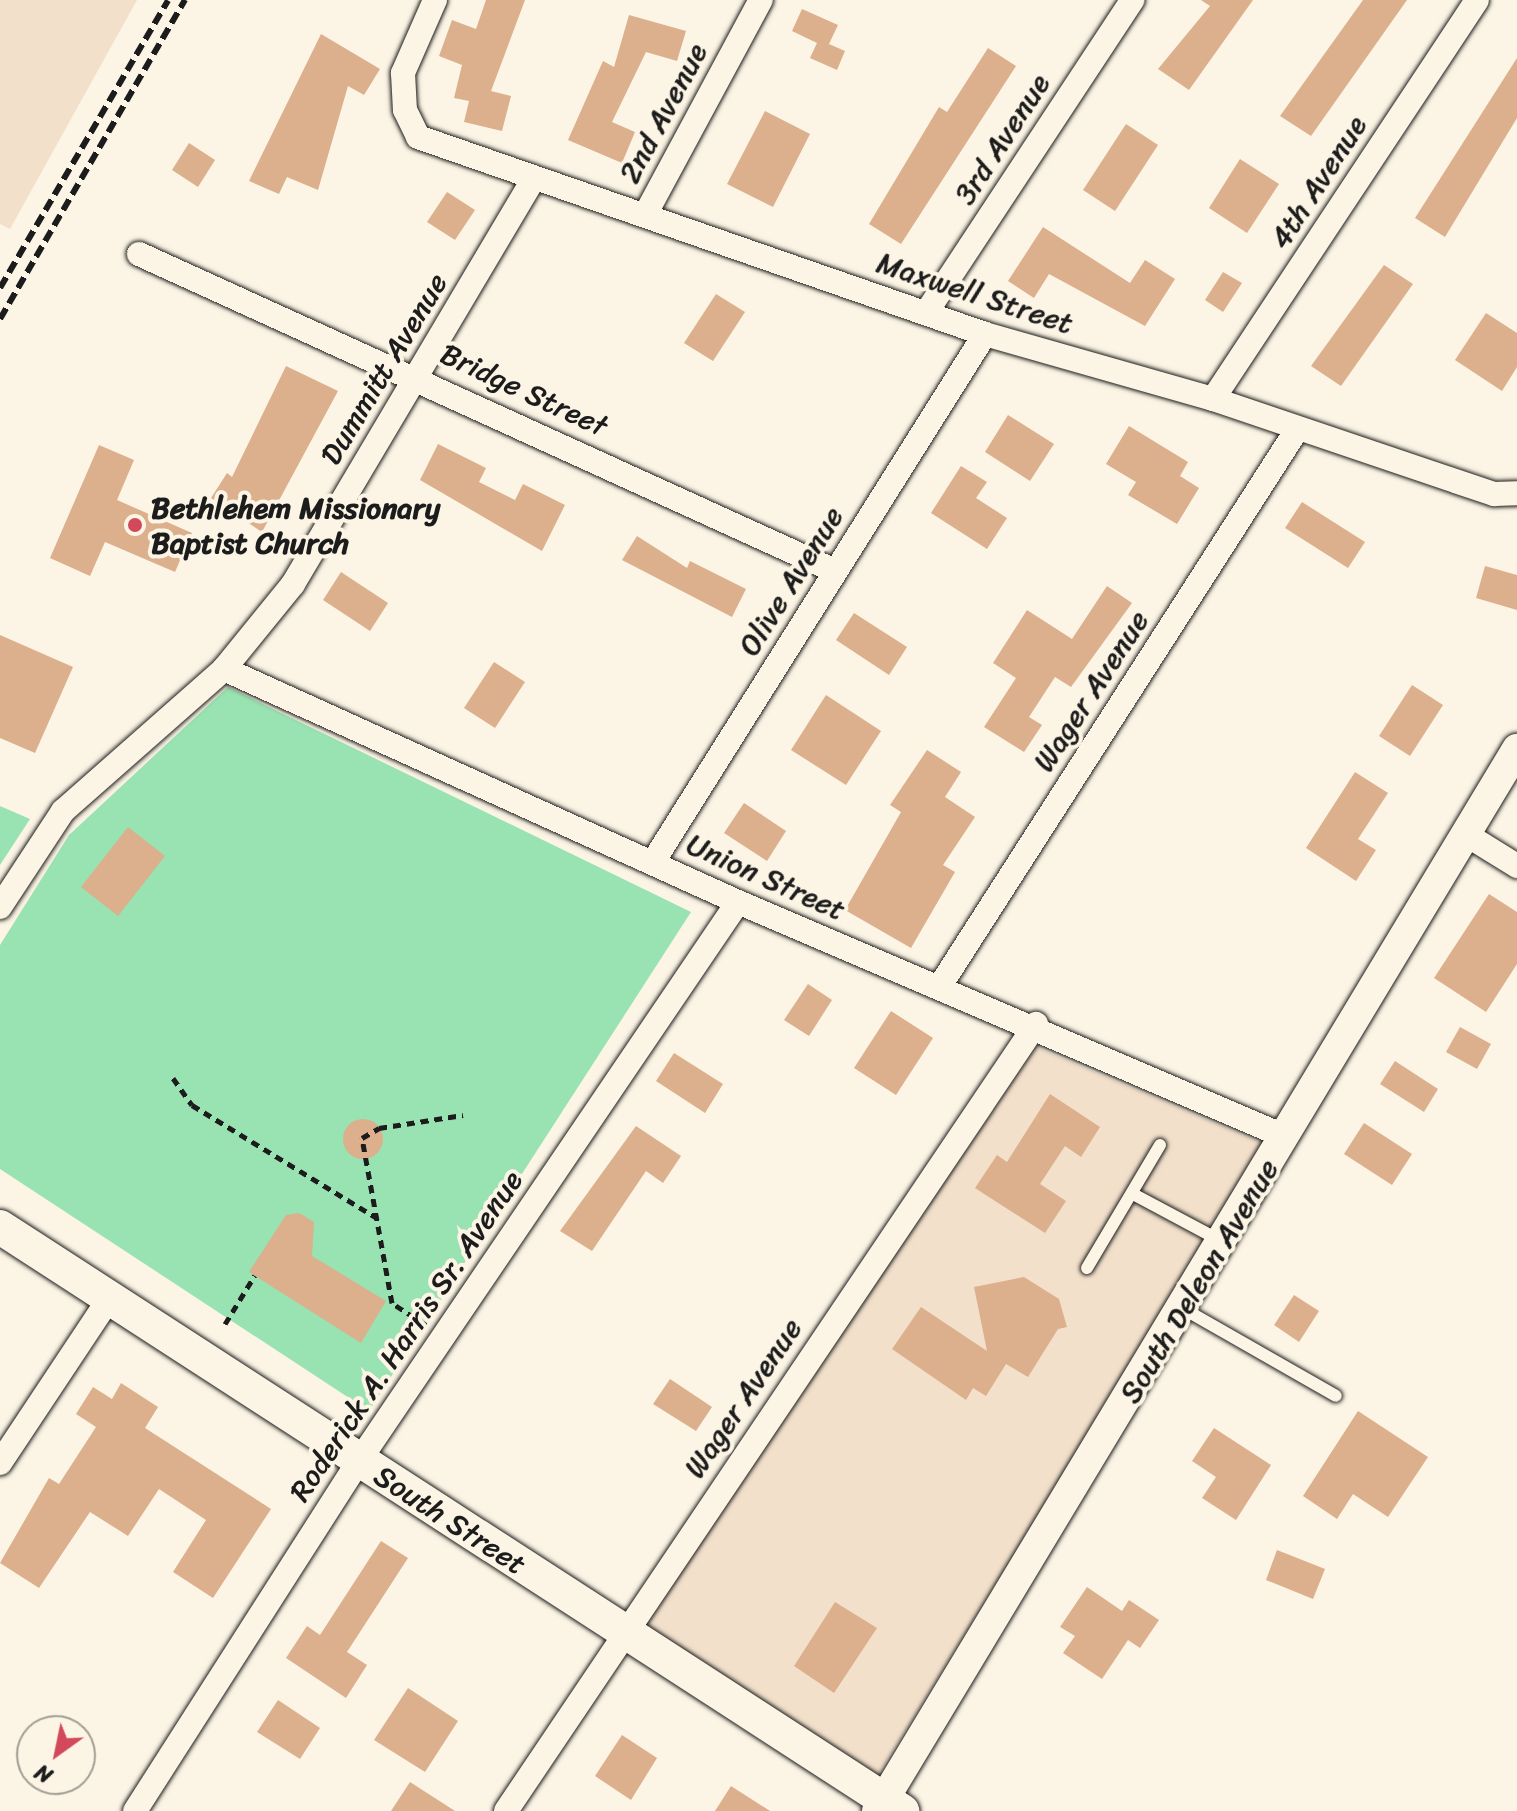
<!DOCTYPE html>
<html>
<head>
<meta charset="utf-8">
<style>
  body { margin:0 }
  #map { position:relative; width:1517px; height:1811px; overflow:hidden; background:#fcf5e5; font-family:Sriracha,sans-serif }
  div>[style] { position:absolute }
  .built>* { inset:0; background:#f2e0cb }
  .green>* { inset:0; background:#99e2b1 }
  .building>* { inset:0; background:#dcaf8d }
  .round { border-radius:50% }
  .path>* { height:5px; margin-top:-2.5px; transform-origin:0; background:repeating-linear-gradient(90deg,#1c1c1c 0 8px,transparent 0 14px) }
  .roads { filter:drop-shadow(0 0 2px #1c1c1c) drop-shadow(0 0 2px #1c1c1c) }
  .service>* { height:12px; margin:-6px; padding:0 6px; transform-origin:6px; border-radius:6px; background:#fcf5e5 }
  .minor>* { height:24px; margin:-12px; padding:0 12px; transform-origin:12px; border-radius:12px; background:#fcf5e5 }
  .tertiary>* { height:30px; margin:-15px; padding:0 15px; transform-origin:15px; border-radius:15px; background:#fcf5e5 }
  .secondary>* { height:34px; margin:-17px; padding:0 17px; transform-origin:17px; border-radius:17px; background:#fcf5e5 }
  .rail>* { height:6px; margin-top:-3px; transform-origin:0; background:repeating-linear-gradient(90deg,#1c1c1c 0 12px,transparent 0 18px) }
  .dots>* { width:22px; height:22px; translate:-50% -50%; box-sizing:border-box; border:4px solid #fcf5e5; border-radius:50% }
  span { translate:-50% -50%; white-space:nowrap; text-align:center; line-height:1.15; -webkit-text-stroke:8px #fcf5e5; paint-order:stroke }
  .street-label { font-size:30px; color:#1c1c1c }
  .poi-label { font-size:30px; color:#1c1c1c; font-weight:700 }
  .left { translate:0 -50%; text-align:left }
  .north { position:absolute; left:16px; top:1715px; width:80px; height:80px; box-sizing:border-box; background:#fcf5e5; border:2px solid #a29e95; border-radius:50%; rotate:213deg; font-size:22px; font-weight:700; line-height:32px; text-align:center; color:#1c1c1c }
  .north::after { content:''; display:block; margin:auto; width:28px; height:36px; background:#d1495b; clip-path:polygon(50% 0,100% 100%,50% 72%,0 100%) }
</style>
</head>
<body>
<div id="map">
  <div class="built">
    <div style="clip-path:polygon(0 0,137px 0,10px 229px,0 224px)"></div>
    <div style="clip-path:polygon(1036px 1047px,1266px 1145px,876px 1778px,642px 1626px)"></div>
  </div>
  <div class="green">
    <div style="clip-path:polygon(228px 687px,691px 912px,369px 1411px,0 1169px,0 945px,69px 835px)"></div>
    <div style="clip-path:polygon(0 806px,30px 819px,0 865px)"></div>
  </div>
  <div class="building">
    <div style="clip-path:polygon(486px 0,525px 0,491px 91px,511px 96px,502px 131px,464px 122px,469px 101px,454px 98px,462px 65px,439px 56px,452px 20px,476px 29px)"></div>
    <div style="clip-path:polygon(1201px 0,1253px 0,1189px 90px,1158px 69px,1210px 6px)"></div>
    <div style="clip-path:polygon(1363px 0,1407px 0,1311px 136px,1280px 116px)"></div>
    <div style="clip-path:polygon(802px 9px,838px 25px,829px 44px,845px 51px,837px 70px,810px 58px,817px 43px,792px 31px)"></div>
    <div style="clip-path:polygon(629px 15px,686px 31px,677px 61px,646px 52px,612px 122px,635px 132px,622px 163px,568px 140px,603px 61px,614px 67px)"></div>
    <div style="clip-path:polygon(321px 34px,380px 69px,364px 95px,348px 86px,318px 190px,287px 177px,279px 194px,249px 181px)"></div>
    <div style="clip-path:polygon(988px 48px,1016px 66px,901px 244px,869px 224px,939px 107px,947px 112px)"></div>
    <div style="clip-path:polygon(1517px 58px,1517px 118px,1445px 237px,1415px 218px)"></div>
    <div style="clip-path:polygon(765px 111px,810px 134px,773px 207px,727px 184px)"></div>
    <div style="clip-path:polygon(1126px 124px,1158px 145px,1115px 211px,1083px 190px)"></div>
    <div style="clip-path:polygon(189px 143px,215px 160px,198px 187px,172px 170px)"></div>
    <div style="clip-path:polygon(1240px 159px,1279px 184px,1247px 233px,1209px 208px)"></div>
    <div style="clip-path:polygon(447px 192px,475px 210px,455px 240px,427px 222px)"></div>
    <div style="clip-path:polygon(1043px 227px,1130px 283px,1145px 260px,1175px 279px,1145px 326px,1049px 274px,1034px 298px,1008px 281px)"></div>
    <div style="clip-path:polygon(1384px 265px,1413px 284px,1341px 386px,1311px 366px)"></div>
    <div style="clip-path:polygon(1223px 272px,1242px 283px,1223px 312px,1205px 300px)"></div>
    <div style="clip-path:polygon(716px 294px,745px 312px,713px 361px,684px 343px)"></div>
    <div style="clip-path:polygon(1486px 313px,1517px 333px,1517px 367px,1502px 391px,1455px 360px)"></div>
    <div style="clip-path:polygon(286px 366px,338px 391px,262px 532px,211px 498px,227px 473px,232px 477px)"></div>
    <div style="clip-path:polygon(1008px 415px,1054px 444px,1030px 481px,985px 452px)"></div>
    <div style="clip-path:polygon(1129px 426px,1188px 462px,1180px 476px,1199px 488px,1177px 524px,1128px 495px,1136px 482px,1106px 464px)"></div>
    <div style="clip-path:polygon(438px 444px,486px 468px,479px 482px,515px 500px,523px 484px,565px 505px,542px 551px,420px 480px)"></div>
    <div style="clip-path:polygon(99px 445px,134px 460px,117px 500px,192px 533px,175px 572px,105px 542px,90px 576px,50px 558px)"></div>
    <div style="clip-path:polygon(961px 466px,987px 482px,976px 498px,1007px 518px,987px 549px,931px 513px)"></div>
    <div style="clip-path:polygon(1302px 502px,1365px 542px,1348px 568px,1285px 528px)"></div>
    <div style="clip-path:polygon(637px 536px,687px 568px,690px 561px,746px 589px,732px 617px,622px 560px)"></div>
    <div style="clip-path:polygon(1485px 566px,1517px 575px,1517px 610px,1476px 598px)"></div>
    <div style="clip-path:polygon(341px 572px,388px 603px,370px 631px,323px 600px)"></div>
    <div style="clip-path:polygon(1107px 586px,1132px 603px,1071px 687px,1055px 677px,1029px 717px,1042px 725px,1024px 752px,984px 727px,1016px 678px,993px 663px,1027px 610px,1072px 639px)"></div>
    <div style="clip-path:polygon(854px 613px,907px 647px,889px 675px,836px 640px)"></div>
    <div style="clip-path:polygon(0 635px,73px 667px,35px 753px,0 738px)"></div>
    <div style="clip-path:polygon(494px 662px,525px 682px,495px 728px,464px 708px)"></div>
    <div style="clip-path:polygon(1412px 685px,1443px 705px,1410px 756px,1379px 736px)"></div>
    <div style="clip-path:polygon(826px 695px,881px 731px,846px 785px,791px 750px)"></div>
    <div style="clip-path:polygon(927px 750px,961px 772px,945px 797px,975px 817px,943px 865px,955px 872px,911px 948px,845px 910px,901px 812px,890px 805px)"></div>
    <div style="clip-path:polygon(1355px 772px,1388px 793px,1358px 839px,1376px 850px,1356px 881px,1306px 848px)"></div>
    <div style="clip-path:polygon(744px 803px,786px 831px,767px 861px,724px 833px)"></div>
    <div style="clip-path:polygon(128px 827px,165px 856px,118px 916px,81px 887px)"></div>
    <div style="clip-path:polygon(1489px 894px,1517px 912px,1517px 964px,1486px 1012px,1434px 978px)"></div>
    <div style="clip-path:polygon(808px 984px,832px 1000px,809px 1036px,784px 1020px)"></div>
    <div style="clip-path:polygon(891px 1011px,933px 1038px,896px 1095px,854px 1068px)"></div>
    <div style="clip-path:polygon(1460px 1027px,1491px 1044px,1477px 1069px,1446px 1052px)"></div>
    <div style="clip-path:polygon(674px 1053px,723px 1084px,705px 1113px,656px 1081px)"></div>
    <div style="clip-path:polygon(1395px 1061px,1438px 1089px,1424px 1112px,1380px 1084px)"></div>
    <div style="clip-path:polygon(1050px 1094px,1100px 1127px,1081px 1157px,1065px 1146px,1040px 1184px,1066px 1201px,1045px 1233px,975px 1188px,997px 1155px,1007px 1162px)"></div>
    <div class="round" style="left:343px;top:1119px;width:40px;height:40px"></div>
    <div style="clip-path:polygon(1364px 1123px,1412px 1154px,1392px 1185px,1344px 1154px)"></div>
    <div style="clip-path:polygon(636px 1126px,681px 1156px,663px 1183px,646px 1171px,592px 1251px,560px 1231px)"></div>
    <div style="clip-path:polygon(299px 1213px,314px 1222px,312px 1256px,386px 1301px,361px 1343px,249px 1272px,286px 1215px)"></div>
    <div style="clip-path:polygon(1024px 1277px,1059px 1299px,1067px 1327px,1058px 1329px,1028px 1377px,1006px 1364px,986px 1396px,973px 1388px,966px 1400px,892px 1349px,921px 1307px,987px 1351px,974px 1287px)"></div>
    <div style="clip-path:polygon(1294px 1295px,1319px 1311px,1299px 1342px,1274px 1325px)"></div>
    <div style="clip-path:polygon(670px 1379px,712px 1407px,696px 1431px,653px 1404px)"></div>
    <div style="clip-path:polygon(121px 1383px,158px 1407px,145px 1428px,271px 1509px,213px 1598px,173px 1572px,206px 1520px,159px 1489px,128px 1536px,90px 1512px,39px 1588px,0 1563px,49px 1478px,59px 1484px,96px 1427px,76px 1414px,93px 1387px,112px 1399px)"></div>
    <div style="clip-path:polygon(1358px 1411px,1428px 1457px,1388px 1517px,1353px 1494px,1337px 1519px,1303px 1496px)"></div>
    <div style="clip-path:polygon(1214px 1428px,1271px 1465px,1236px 1520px,1202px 1498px,1216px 1477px,1192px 1461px)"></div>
    <div style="clip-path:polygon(381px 1541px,408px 1558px,347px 1652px,367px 1665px,346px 1698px,286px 1658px,307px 1626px,320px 1635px)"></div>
    <div style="clip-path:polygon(1277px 1550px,1325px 1569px,1313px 1599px,1266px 1580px)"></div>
    <div style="clip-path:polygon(1087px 1587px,1122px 1611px,1129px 1600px,1159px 1620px,1140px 1648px,1128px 1640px,1102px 1679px,1063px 1653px,1075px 1636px,1060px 1627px)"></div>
    <div style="clip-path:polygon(835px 1602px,877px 1628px,834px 1693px,794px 1666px)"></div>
    <div style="clip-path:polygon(408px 1688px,458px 1721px,425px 1772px,374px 1740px)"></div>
    <div style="clip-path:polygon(278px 1700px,320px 1728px,300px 1759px,257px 1732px)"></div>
    <div style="clip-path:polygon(622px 1735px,657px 1758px,631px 1800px,595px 1776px)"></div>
    <div style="clip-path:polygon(410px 1782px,455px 1811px,391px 1811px)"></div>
    <div style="clip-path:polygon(731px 1786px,770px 1811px,715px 1811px)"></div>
  </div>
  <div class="path">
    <div style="left:173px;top:1078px;width:33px;rotate:55deg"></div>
    <div style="left:192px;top:1105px;width:217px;rotate:31.4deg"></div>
    <div style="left:225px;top:1324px;width:57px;rotate:-58.5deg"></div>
    <div style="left:426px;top:1325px;width:40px;rotate:-147.1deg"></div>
    <div style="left:392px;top:1303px;width:168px;rotate:-100.3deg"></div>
    <div style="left:362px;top:1138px;width:20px;rotate:-30deg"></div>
    <div style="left:379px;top:1128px;width:85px;rotate:-8.8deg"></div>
  </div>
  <div class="roads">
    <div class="service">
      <div style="left:1133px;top:1194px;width:98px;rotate:28.1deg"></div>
      <div style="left:1087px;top:1268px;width:143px;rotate:-59.3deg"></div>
      <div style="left:1182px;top:1308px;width:177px;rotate:29.7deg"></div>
    </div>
    <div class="minor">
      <div style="left:435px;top:0;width:80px;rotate:113.7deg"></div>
      <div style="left:403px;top:73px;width:37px;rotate:87deg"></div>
      <div style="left:405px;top:110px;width:30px;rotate:64deg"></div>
      <div style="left:418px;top:137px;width:600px;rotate:19.16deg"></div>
      <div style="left:985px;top:334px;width:237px;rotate:15.9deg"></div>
      <div style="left:1213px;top:399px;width:297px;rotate:18.7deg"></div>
      <div style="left:1494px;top:494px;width:23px;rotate:-2deg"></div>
      <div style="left:645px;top:215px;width:244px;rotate:-61.7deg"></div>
      <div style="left:139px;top:254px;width:765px;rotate:24.49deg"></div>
      <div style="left:926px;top:313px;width:375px;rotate:-56.6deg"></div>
      <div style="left:1213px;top:399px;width:478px;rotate:-56.5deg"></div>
      <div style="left:224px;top:669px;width:564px;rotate:24.39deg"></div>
      <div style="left:738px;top:902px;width:596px;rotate:23.21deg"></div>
      <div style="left:1467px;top:835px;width:59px;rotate:31.8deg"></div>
      <div style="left:653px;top:862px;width:624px;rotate:-57.84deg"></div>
      <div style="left:0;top:907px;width:115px;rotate:-56.7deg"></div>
      <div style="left:63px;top:811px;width:215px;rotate:-41.4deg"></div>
      <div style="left:224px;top:669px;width:109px;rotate:-50.9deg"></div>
      <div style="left:293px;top:584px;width:471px;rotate:-59.3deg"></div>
      <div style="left:940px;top:986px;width:659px;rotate:-57.32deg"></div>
      <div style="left:0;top:1463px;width:197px;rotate:-56.4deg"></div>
      <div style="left:135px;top:1811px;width:416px;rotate:-57.4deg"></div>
      <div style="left:359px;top:1461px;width:675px;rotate:-55.86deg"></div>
      <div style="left:506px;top:1811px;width:949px;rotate:-56.04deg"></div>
    </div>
    <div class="tertiary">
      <div style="left:877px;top:1811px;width:1240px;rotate:-58.93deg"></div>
    </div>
    <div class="secondary">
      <div style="left:0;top:1227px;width:1075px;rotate:32.92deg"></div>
    </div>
  </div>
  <div class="rail">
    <div style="left:0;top:288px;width:333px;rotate:-59.7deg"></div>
    <div style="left:0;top:319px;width:369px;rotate:-59.9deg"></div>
  </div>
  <div class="dots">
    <div style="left:135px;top:525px;background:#d1495b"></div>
  </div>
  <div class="street-label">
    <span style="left:663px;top:113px;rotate:-62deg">2nd Avenue</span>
    <span style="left:1002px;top:139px;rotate:-57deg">3rd Avenue</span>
    <span style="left:1318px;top:182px;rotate:-57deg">4th Avenue</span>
    <span style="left:975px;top:293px;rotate:18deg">Maxwell Street</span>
    <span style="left:384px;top:369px;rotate:-59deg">Dummitt Avenue</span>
    <span style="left:524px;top:390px;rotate:25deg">Bridge Street</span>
    <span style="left:791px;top:581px;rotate:-58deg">Olive Avenue</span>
    <span style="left:1091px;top:691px;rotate:-57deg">Wager Avenue</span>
    <span style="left:766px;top:877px;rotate:24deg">Union Street</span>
    <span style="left:1199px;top:1281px;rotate:-59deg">South Deleon Avenue</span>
    <span style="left:406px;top:1336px;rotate:-56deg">Roderick A. Harris Sr. Avenue</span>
    <span style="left:743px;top:1398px;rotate:-56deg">Wager Avenue</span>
    <span style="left:450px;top:1520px;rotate:33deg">South Street</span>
  </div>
  <div class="poi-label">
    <span class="left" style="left:151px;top:525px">Bethlehem Missionary<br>Baptist Church</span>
  </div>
  <div class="north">N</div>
</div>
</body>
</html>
